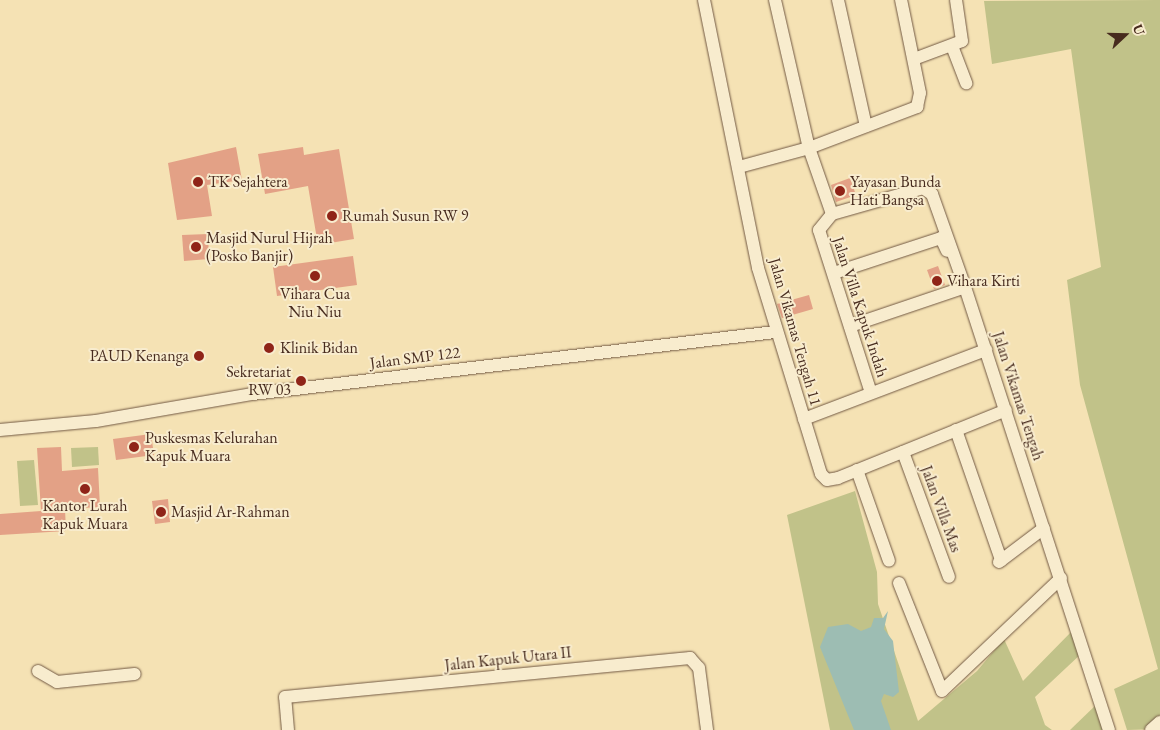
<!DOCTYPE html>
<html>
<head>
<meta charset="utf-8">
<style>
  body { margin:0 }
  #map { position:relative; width:1160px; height:730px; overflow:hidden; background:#f5e2b4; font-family:"EB Garamond",serif }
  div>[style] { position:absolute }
  .green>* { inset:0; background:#c1c289 }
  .water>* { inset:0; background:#9dbdb3 }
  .building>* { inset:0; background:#e3a186 }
  .roads { filter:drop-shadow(0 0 1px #725944) drop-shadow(0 0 1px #725944) }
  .minor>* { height:12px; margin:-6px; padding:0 6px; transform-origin:6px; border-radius:6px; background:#f8ecce }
  .dots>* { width:14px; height:14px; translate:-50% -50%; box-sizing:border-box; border:2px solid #f8ecce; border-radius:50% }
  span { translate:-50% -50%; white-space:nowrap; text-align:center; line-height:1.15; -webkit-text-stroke:4px #f8ecce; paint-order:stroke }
  .poi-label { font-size:16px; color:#472b1e }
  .left { translate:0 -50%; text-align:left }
  .right { translate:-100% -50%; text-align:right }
  .street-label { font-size:16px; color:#472b1e }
  .north { position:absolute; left:1100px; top:10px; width:50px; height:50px; -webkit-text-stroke:4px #f8ecce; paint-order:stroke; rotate:69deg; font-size:14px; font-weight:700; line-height:20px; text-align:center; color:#472b1e }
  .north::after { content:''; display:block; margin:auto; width:18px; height:22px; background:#472b1e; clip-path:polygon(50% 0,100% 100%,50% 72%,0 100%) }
</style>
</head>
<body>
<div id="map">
  <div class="green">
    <div style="clip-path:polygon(1160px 0,1160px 729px,1127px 730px,1114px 689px,1158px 669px,1080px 385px,1067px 280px,1101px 267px,1071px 49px,992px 64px,984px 1px)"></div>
    <div style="clip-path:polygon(98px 447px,99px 465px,72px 467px,71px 448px)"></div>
    <div style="clip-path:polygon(34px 460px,38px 505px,20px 506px,17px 461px)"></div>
    <div style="clip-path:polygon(855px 491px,877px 572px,878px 604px,918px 721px,977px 671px,1004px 639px,1023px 681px,1073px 630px,1082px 653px,1035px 697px,1045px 725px,1052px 730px,830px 730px,787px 515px)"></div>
    <div style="clip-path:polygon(1099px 702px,1108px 730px,1070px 730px)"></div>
  </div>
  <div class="water">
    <div style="clip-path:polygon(888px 611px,884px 629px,893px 641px,899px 692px,893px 697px,884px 694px,881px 701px,891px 730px,854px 730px,820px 647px,828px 627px,848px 624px,861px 631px,871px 627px,874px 618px,883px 618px)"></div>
  </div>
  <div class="building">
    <div style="clip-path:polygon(236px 147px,242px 180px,207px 185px,212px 216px,177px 220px,168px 163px)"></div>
    <div style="clip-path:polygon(303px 147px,304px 155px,339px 149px,354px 239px,318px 245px,308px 186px,265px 194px,258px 154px)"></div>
    <div style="clip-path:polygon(850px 178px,856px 195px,836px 202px,831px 185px)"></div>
    <div style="clip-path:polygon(208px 234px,209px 259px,184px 261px,182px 235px)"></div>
    <div style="clip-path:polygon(353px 256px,357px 285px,277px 296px,273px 267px)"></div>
    <div style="clip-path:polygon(938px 266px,945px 285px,934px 289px,927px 270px)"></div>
    <div style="clip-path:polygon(809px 295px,813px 309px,782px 318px,777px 304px)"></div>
    <div style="clip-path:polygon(151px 434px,154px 455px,116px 460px,113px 439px)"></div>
    <div style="clip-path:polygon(61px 447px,62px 471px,98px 468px,100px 507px,65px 509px,66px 531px,0 535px,0 514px,41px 511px,37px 448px)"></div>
    <div style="clip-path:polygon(168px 499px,170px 522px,155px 524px,152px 501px)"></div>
  </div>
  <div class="roads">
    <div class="minor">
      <div style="left:704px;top:0;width:273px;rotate:78.6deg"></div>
      <div style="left:758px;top:268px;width:215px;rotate:73deg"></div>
      <div style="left:821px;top:474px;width:8px;rotate:45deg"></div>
      <div style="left:827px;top:480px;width:11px;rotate:-10deg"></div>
      <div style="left:838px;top:478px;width:181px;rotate:-22deg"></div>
      <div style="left:775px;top:0;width:152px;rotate:77.1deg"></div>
      <div style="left:809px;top:148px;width:70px;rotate:70.8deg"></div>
      <div style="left:838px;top:0;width:129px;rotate:77.5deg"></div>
      <div style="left:952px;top:46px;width:40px;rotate:69deg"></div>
      <div style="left:914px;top:59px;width:51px;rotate:-20.6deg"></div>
      <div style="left:962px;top:41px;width:41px;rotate:-98.3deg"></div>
      <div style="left:739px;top:167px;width:73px;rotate:-15.2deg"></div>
      <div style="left:809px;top:148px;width:116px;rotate:-20.8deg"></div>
      <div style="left:917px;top:107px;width:14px;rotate:-78deg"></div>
      <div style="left:920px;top:93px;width:95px;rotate:-101.5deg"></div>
      <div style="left:834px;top:273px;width:113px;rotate:-18.1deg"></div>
      <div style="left:941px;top:238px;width:14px;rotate:65deg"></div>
      <div style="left:850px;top:326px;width:121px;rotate:-18.7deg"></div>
      <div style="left:871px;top:393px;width:171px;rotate:-107.7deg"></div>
      <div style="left:819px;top:230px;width:21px;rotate:-51deg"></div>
      <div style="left:832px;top:214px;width:95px;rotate:-15.9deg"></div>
      <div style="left:923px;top:188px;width:11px;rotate:34deg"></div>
      <div style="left:932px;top:194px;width:99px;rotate:70.5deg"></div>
      <div style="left:965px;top:287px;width:466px;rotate:72deg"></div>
      <div style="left:804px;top:419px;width:195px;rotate:-20.8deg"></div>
      <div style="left:0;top:430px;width:96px;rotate:-5.4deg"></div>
      <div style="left:96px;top:421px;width:159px;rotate:-9.8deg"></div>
      <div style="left:253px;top:394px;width:526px;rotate:-6.77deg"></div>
      <div style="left:956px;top:430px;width:138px;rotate:70.9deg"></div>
      <div style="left:903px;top:452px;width:133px;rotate:69.8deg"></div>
      <div style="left:857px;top:470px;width:96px;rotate:70.6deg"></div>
      <div style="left:999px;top:562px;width:56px;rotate:-37.1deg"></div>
      <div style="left:899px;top:583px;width:116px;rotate:68.3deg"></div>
      <div style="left:942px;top:691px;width:164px;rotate:-43.5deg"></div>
      <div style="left:38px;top:671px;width:22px;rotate:30deg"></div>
      <div style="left:57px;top:682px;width:78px;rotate:-5.9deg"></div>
      <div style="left:288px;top:730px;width:33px;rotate:-95deg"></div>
      <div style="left:285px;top:697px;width:407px;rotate:-5.5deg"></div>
      <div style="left:690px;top:658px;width:13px;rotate:48deg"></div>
      <div style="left:699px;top:668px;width:63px;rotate:82.6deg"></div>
      <div style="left:1151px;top:730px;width:12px;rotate:-42deg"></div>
    </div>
  </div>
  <div class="dots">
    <div style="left:198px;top:182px;background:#8f2418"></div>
    <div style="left:840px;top:191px;background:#8f2418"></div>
    <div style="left:332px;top:216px;background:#8f2418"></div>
    <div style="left:196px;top:247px;background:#8f2418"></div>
    <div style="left:315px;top:276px;background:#8f2418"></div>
    <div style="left:937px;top:281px;background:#8f2418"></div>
    <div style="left:269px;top:348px;background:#8f2418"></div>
    <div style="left:199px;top:356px;background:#8f2418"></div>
    <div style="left:301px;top:381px;background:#8f2418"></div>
    <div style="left:134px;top:447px;background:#8f2418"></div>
    <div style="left:85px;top:489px;background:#8f2418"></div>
    <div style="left:161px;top:512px;background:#8f2418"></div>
  </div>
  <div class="poi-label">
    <span class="left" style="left:208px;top:182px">TK Sejahtera</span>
    <span class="left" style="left:850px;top:191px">Yayasan Bunda<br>Hati Bangsa</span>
    <span class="left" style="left:342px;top:216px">Rumah Susun RW 9</span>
    <span class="left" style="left:206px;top:247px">Masjid Nurul Hijrah<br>(Posko Banjir)</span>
    <span class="left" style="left:947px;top:281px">Vihara Kirti</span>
    <span style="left:315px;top:303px">Vihara Cua<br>Niu Niu</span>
    <span class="left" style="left:280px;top:348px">Klinik Bidan</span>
    <span class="right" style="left:189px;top:356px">PAUD Kenanga</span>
    <span class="right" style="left:291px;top:381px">Sekretariat<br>RW 03</span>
    <span class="left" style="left:145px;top:447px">Puskesmas Kelurahan<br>Kapuk Muara</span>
    <span style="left:85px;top:515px">Kantor Lurah<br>Kapuk Muara</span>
    <span class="left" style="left:171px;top:512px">Masjid Ar-Rahman</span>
  </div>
  <div class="street-label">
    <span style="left:860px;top:307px;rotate:72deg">Jalan Villa Kapuk Indah</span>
    <span style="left:795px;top:332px;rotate:74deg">Jalan Vikamas Tengah 11</span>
    <span style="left:415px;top:358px;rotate:-7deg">Jalan SMP 122</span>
    <span style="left:1018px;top:396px;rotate:72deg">Jalan Vikamas Tengah</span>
    <span style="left:941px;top:509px;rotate:70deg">Jalan Villa Mas</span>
    <span style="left:508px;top:659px;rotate:-6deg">Jalan Kapuk Utara II</span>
  </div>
  <div class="north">U</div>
</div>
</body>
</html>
